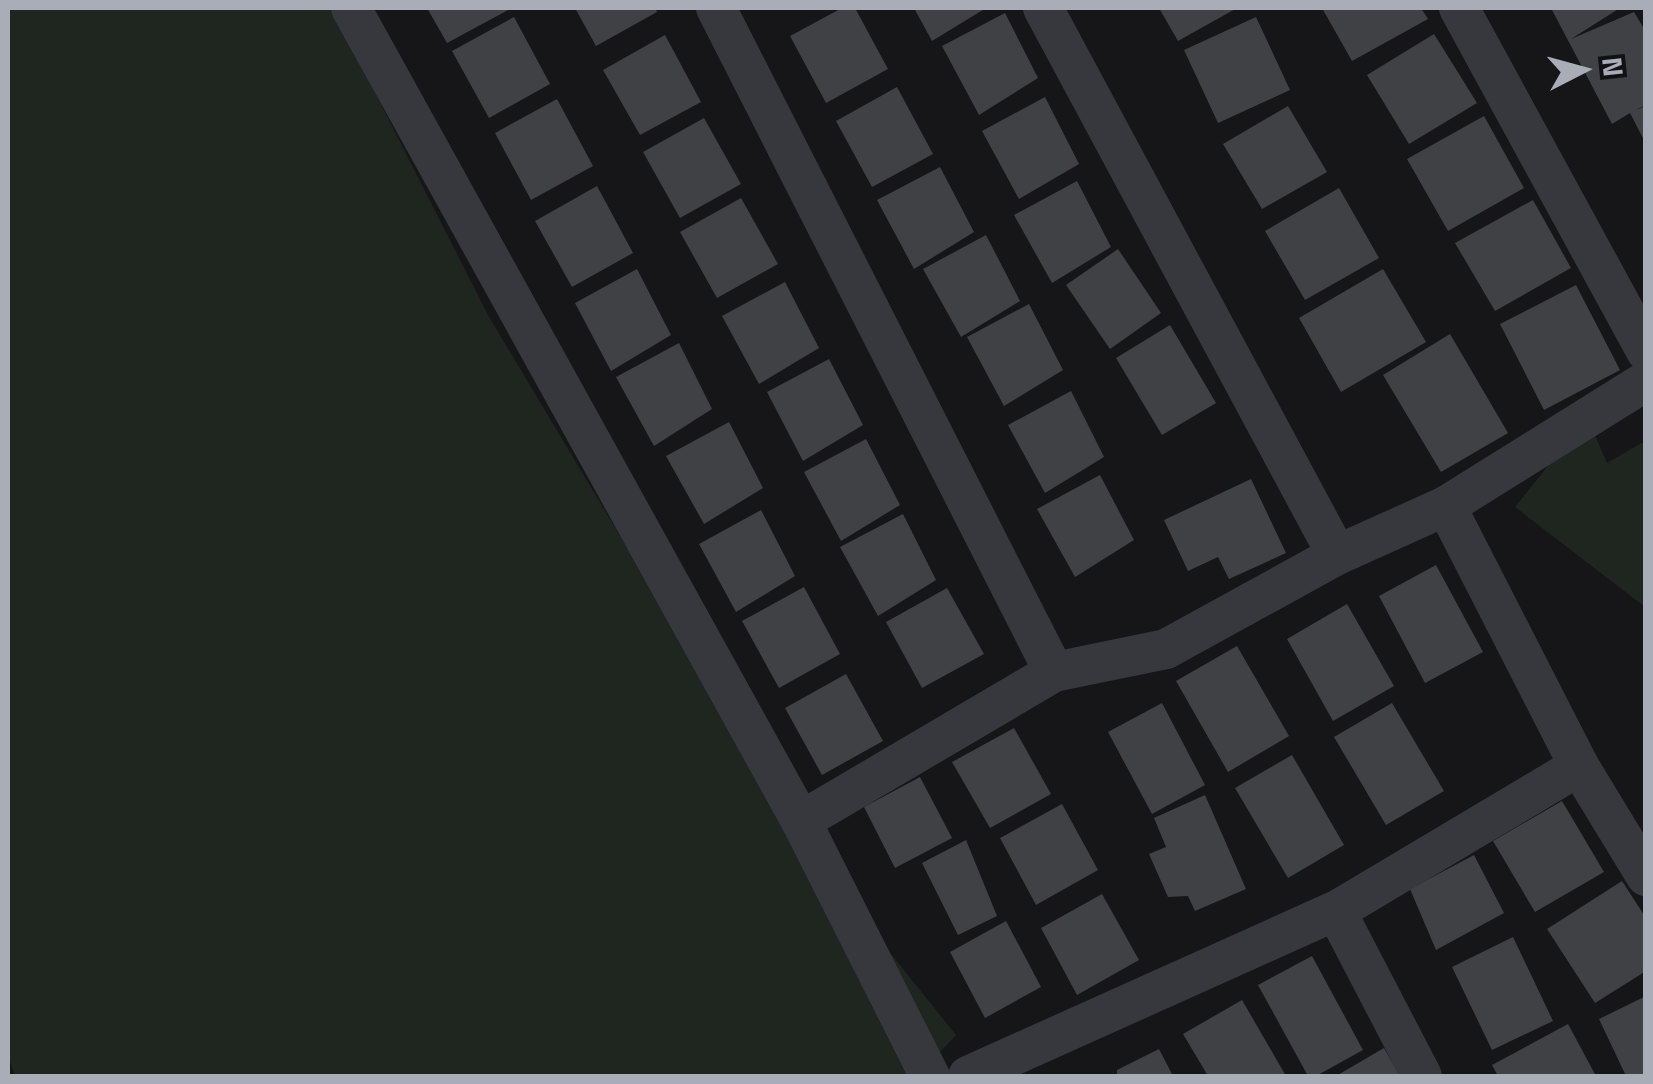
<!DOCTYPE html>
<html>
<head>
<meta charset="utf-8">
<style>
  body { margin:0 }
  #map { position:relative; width:1653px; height:1084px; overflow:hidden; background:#161618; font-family:"Titillium Web",sans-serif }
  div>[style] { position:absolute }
  .green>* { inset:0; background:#1e261f }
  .building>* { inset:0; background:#404145 }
  .minor>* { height:40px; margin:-20px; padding:0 20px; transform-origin:20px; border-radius:20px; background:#37383d }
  span { translate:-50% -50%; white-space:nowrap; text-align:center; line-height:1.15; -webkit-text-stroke:8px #111113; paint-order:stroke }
  .frame { position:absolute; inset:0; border:10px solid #a8adb8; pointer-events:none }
  .north { position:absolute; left:1533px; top:20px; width:100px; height:100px; -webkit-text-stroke:8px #111113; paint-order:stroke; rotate:84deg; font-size:28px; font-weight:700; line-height:40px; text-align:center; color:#a8adb8 }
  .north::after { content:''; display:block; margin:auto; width:35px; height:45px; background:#a8adb8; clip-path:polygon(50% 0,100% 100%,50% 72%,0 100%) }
</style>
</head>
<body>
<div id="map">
  <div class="green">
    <div style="clip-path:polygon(8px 8px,332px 8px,488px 315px,807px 849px,956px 1035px,918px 1076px,15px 1076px,8px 1056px)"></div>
    <div style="clip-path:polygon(1587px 417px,1607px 463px,1645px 441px,1645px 607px,1515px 507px)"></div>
  </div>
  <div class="building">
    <div style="clip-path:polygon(427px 8px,512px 8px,447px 43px)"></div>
    <div style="clip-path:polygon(575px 8px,655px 8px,657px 12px,596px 46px)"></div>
    <div style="clip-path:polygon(842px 8px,855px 8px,888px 69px,826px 103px,790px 36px)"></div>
    <div style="clip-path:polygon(914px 8px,986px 8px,932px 41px)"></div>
    <div style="clip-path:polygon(1159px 8px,1237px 8px,1178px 41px)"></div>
    <div style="clip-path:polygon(1322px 8px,1421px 8px,1428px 19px,1352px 61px)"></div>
    <div style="clip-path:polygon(1551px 8px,1620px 8px,1571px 39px,1634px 12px,1646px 32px,1646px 105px,1635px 110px,1646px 106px,1646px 144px,1630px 113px,1612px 124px)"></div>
    <div style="clip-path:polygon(1005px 13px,1038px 78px,979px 115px,942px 46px)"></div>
    <div style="clip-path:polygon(514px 17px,550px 84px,489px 118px,452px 51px)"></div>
    <div style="clip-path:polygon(1256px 17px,1290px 90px,1218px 123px,1184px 50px)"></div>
    <div style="clip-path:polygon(1434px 34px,1477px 103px,1409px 144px,1367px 75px)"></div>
    <div style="clip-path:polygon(665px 35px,701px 102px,640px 135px,603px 70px)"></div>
    <div style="clip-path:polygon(897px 87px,933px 154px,872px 187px,836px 121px)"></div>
    <div style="clip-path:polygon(1045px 97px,1079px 164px,1019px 199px,982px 131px)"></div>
    <div style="clip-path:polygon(557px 99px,593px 166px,531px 200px,495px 133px)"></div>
    <div style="clip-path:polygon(1288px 106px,1327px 172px,1262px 209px,1223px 144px)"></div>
    <div style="clip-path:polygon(1484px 116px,1524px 188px,1448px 231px,1407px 159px)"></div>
    <div style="clip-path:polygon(704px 118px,741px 184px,680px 218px,643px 152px)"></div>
    <div style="clip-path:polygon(940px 167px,974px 232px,914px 269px,877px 200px)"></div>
    <div style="clip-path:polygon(1077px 181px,1111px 247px,1052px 283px,1014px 215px)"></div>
    <div style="clip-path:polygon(597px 186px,633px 253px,572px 287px,535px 221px)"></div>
    <div style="clip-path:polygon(1339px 188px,1379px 258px,1305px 300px,1265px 231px)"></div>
    <div style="clip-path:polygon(741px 198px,778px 264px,717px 298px,680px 232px)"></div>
    <div style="clip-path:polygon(1533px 200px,1571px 268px,1495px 311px,1455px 243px)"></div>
    <div style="clip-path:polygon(986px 235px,1020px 301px,961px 337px,923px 269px)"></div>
    <div style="clip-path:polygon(1118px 249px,1161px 313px,1110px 349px,1066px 285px)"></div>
    <div style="clip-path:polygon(637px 269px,671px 335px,611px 371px,575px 303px)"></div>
    <div style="clip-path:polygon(1383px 269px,1426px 342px,1341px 392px,1299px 318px)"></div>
    <div style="clip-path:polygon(785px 282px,819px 348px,759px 384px,722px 316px)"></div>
    <div style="clip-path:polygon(1576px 285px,1620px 370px,1544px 410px,1500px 324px)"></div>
    <div style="clip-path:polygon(1029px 304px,1063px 370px,1004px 406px,967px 337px)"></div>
    <div style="clip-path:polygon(1170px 325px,1216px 403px,1162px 435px,1116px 358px)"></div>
    <div style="clip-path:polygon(1450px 334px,1508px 433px,1441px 472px,1383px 375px)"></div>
    <div style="clip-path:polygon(679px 343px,712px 409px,654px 446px,616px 377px)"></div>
    <div style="clip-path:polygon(829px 359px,863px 425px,803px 461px,767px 392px)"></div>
    <div style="clip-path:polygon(1071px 391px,1104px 457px,1045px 493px,1008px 425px)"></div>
    <div style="clip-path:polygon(729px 422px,763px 488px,704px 524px,666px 456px)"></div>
    <div style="clip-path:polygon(866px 439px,900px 505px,841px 541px,804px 472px)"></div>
    <div style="clip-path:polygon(1100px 475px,1134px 540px,1075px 577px,1037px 509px)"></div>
    <div style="clip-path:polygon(1251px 479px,1286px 553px,1229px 579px,1218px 557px,1188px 571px,1164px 520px)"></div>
    <div style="clip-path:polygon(761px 510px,795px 576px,736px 612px,699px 544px)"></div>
    <div style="clip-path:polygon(903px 514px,936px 580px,878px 616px,840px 547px)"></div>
    <div style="clip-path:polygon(1436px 565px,1483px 652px,1425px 683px,1379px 596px)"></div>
    <div style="clip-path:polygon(804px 587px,840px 654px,779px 688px,742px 621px)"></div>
    <div style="clip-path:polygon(947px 588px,984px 654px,922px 688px,886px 622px)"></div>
    <div style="clip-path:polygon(1347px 604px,1394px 686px,1333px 721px,1287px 639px)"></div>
    <div style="clip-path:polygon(1237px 646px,1289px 736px,1228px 772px,1176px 681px)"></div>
    <div style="clip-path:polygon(846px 674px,883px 741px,822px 775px,785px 708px)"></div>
    <div style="clip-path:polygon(1162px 703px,1205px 785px,1152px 814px,1108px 732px)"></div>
    <div style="clip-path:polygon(1392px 703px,1444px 791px,1386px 825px,1334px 737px)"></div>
    <div style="clip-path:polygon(1014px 728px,1051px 794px,990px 828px,952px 762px)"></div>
    <div style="clip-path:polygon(1292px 755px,1344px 845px,1288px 878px,1235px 788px)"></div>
    <div style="clip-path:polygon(920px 777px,952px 838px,895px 868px,864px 807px)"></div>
    <div style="clip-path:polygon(1205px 795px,1246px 889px,1195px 911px,1188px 896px,1168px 897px,1149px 854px,1166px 847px,1154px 818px)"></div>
    <div style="clip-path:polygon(1562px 801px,1604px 872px,1535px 912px,1493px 841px)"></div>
    <div style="clip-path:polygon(1062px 804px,1098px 870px,1036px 905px,1000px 838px)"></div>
    <div style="clip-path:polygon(966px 840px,997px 916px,958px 935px,922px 863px)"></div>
    <div style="clip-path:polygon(1474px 855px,1504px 913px,1436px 950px,1410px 889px)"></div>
    <div style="clip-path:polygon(1622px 881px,1646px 918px,1646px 971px,1595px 1003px,1547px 929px)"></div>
    <div style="clip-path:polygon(1102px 894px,1139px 960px,1077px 995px,1041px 928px)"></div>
    <div style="clip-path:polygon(1006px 921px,1041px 987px,985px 1018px,950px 952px)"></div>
    <div style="clip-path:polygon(1513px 937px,1553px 1021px,1492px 1050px,1452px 967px)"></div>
    <div style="clip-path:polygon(1312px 956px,1363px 1050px,1316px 1076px,1308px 1076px,1258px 985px)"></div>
    <div style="clip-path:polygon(1646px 996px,1646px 1076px,1626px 1076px,1599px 1019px)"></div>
    <div style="clip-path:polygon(1242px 1000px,1286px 1076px,1208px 1076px,1183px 1034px)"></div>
    <div style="clip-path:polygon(1568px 1024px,1596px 1076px,1498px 1076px,1492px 1065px)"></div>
    <div style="clip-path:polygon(1384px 1048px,1400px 1076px,1336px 1076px)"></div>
    <div style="clip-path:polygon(1159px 1049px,1173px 1076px,1117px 1076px,1117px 1070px)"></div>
  </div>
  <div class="minor">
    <div style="left:351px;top:8px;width:929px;rotate:61.04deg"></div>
    <div style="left:801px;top:821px;width:286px;rotate:63.2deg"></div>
    <div style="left:716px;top:8px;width:745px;rotate:63.02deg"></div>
    <div style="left:1043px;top:8px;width:621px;rotate:61.74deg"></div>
    <div style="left:1459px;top:8px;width:391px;rotate:61.4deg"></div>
    <div style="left:1446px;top:506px;width:292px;rotate:62.9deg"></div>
    <div style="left:1579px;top:766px;width:129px;rotate:58.7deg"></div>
    <div style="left:801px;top:821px;width:294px;rotate:-30.5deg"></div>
    <div style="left:1054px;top:672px;width:114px;rotate:-11.6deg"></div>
    <div style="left:1166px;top:649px;width:195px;rotate:-28.8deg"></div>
    <div style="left:1337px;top:555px;width:120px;rotate:-24.2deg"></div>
    <div style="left:1446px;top:506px;width:236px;rotate:-32deg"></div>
    <div style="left:1336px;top:911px;width:186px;rotate:62.5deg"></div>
    <div style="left:968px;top:1076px;width:403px;rotate:-24.2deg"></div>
    <div style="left:1336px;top:911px;width:283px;rotate:-30.8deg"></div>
  </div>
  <div class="frame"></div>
  <div class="north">N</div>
</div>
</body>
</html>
